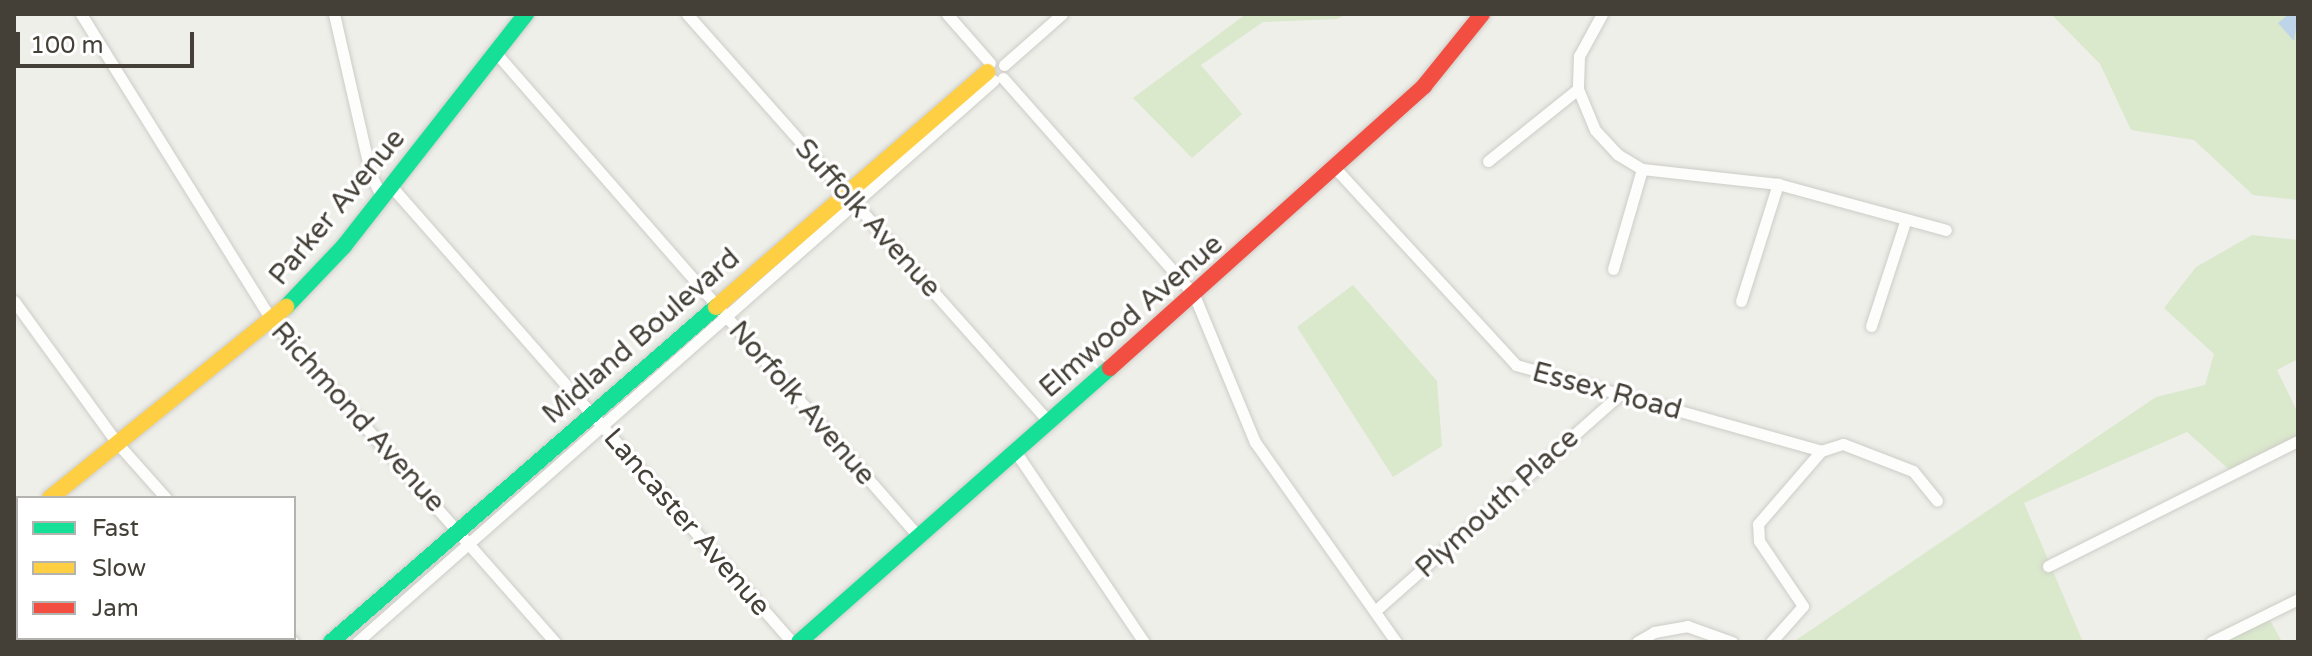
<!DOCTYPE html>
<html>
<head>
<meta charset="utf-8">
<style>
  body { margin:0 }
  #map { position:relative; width:2312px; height:656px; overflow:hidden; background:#efefea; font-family:"Varela Round",sans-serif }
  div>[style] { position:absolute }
  .green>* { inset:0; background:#dae8cc }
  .water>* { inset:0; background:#bdd4e9 }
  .roads { filter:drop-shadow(0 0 2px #cdccc7) drop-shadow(0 0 2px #cdccc7) }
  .street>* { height:11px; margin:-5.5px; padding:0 5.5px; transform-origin:5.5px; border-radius:5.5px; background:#fdfdfc }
  .fast>* { height:16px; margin:-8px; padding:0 8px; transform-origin:8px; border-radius:8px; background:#16e098 }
  .slow>* { height:16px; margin:-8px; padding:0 8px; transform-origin:8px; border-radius:8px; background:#ffcf43 }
  .jam>* { height:16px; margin:-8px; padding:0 8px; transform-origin:8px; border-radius:8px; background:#f24e42 }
  span { translate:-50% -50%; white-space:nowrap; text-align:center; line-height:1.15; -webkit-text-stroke:7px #fff; paint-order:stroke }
  .street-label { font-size:28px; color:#444037 }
  .frame { position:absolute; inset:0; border:16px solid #444037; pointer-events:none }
  .legend { position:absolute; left:16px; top:496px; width:280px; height:144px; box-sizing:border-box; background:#fff; border:2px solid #b4b3af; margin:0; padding:10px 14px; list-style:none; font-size:24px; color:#444037 }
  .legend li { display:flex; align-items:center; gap:16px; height:40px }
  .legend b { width:40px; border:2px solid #b4b3af }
  .scale { position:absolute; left:16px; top:32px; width:178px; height:36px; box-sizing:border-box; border:4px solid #444037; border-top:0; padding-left:10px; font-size:24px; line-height:28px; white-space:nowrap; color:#444037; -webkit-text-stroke:6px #fff; paint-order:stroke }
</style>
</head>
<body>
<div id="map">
  <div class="green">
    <div style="clip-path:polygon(1246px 14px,1347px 14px,1337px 19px,1263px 22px,1201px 65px,1242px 114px,1192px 158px,1133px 98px)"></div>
    <div style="clip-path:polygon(2051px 14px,2298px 14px,2298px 200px,2253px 195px,2194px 140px,2131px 130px,2100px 64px)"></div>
    <div style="clip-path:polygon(2252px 235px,2298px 240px,2298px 359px,2277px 370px,2298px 413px,2298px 440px,2233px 473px,2187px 432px,2024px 503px,2083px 642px,1793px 642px,2156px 397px,2205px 385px,2214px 354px,2164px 308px,2196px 267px)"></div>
    <div style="clip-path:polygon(1353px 285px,1437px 381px,1442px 446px,1393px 477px,1297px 327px)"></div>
    <div style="clip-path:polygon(2266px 613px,2282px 642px,2209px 642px)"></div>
  </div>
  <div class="water">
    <div style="clip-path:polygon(2289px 14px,2298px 14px,2294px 41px,2278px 23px)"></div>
  </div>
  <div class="roads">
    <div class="street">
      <div style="left:81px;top:14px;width:362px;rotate:58.1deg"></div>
      <div style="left:272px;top:321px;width:428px;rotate:48.6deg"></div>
      <div style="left:334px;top:14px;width:165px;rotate:77.1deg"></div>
      <div style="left:371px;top:175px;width:25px;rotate:64deg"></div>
      <div style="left:687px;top:14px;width:545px;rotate:48.42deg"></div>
      <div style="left:947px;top:14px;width:65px;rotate:48.7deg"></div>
      <div style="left:1602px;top:14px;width:48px;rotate:118.7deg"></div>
      <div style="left:1579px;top:56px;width:33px;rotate:92deg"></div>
      <div style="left:1578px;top:89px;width:44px;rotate:67.5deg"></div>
      <div style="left:1595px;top:130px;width:33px;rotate:47deg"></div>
      <div style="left:1617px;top:154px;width:29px;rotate:31deg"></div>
      <div style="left:1642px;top:169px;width:137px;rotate:6.3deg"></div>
      <div style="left:1778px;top:184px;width:174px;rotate:15.3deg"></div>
      <div style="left:496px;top:53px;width:643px;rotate:48.85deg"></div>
      <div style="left:1004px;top:65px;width:77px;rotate:-41.3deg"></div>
      <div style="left:1003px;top:78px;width:289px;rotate:48.6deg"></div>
      <div style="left:1194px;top:295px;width:159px;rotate:67.5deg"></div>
      <div style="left:1255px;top:442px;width:245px;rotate:54.8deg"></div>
      <div style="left:1488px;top:161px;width:115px;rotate:-38.7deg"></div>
      <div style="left:1336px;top:169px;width:266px;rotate:47.4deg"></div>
      <div style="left:1516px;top:365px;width:317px;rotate:15.7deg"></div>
      <div style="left:1821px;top:451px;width:23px;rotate:-18deg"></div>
      <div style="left:1843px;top:444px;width:75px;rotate:21.1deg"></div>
      <div style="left:1913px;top:471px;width:38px;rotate:51deg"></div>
      <div style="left:391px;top:186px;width:607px;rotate:48.67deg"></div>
      <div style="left:1613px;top:269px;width:104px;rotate:-73.8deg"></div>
      <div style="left:14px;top:301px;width:177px;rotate:54deg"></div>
      <div style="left:118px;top:444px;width:72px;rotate:48.4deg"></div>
      <div style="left:1741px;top:301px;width:123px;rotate:-72.5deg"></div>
      <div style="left:1871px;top:326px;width:109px;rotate:-71.9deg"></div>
      <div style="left:1015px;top:451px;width:230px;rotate:56deg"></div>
      <div style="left:2048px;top:566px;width:280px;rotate:-26.6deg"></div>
      <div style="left:1375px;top:611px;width:327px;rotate:-41.5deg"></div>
      <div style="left:289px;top:638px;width:6px;rotate:45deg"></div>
      <div style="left:357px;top:642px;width:849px;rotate:-41.42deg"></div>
      <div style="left:1637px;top:642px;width:20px;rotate:-30deg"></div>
      <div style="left:1654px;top:632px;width:34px;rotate:-10deg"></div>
      <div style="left:1687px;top:626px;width:48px;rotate:19.6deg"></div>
      <div style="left:1771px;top:642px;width:48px;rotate:-48.4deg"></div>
      <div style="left:1803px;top:606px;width:78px;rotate:-124.1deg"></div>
      <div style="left:1759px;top:541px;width:17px;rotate:-93deg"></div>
      <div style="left:1758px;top:524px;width:96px;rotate:-49.2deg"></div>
      <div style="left:2211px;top:642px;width:97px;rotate:-26.3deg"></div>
    </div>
    <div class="fast">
      <div style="left:286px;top:307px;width:84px;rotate:-46.4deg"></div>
      <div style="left:344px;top:246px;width:295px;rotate:-51.9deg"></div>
      <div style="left:14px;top:526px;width:5px;rotate:-37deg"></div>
      <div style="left:331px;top:642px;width:510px;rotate:-41.03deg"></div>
      <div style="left:799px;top:642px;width:414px;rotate:-41.4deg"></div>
    </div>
    <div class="slow">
      <div style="left:716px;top:307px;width:359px;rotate:-40.9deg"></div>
      <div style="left:50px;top:498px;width:304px;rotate:-39deg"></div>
    </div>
    <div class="jam">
      <div style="left:1110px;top:368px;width:422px;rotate:-41.9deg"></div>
      <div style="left:1424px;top:86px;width:92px;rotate:-51.1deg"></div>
      <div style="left:14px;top:626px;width:6px;rotate:51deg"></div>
    </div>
  </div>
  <div class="street-label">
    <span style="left:337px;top:207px;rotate:-50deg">Parker Avenue</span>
    <span style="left:868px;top:218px;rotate:48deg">Suffolk Avenue</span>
    <span style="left:1131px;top:316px;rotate:-41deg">Elmwood Avenue</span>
    <span style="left:641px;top:336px;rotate:-41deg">Midland Boulevard</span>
    <span style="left:1607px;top:391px;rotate:15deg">Essex Road</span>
    <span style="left:802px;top:403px;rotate:49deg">Norfolk Avenue</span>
    <span style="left:358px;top:417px;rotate:48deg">Richmond Avenue</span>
    <span style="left:1497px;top:503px;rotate:-42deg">Plymouth Place</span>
    <span style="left:687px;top:522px;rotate:49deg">Lancaster Avenue</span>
  </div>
  <div class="frame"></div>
  <ul class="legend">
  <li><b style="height:10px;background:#16e098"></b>Fast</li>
  <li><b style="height:10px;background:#ffcf43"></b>Slow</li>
  <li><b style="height:10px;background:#f24e42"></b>Jam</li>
  </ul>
  <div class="scale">100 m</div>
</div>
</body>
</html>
